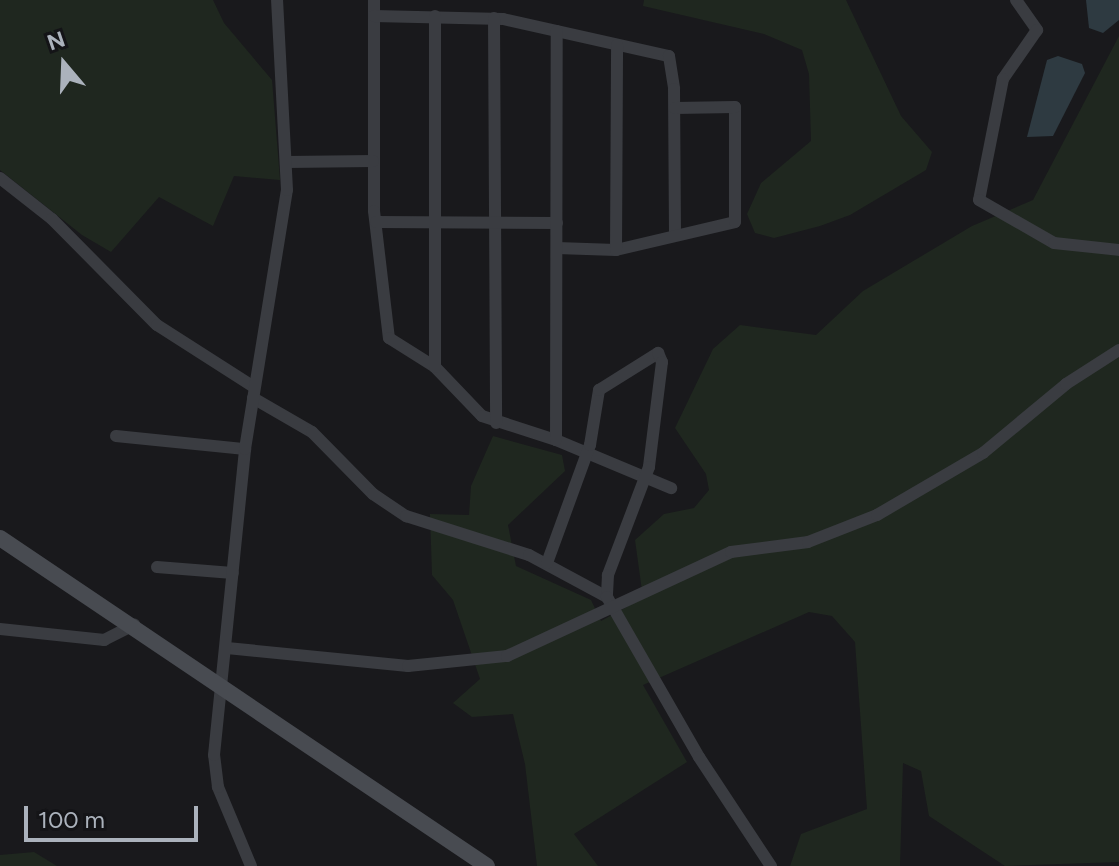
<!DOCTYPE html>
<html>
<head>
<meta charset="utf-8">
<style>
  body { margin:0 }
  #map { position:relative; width:1119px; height:866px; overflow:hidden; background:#19191c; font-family:Figtree,sans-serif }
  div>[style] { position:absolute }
  .green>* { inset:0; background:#1f271f }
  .water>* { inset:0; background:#2e3a41 }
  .street>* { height:12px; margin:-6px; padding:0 6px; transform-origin:6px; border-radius:6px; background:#3a3c41 }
  .secondary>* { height:16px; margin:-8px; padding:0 8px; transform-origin:8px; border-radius:8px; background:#484b51 }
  span { translate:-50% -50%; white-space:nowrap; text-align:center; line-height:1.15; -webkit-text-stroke:6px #141417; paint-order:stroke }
  .north { position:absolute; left:24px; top:24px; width:80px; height:80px; -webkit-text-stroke:6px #141417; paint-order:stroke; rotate:341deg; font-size:22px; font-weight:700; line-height:32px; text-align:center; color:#abb2bc }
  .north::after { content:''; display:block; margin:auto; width:28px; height:36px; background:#abb2bc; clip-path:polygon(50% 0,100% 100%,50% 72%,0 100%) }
  .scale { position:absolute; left:24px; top:806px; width:174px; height:36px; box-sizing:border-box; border:4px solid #abb2bc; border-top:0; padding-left:10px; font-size:24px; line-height:28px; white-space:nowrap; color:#abb2bc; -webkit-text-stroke:6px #141417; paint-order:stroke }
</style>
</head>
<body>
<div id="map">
  <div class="green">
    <div style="clip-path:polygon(0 0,213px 0,224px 23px,272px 80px,280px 180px,234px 176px,213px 226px,159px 197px,111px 252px,82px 235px,0 170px)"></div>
    <div style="clip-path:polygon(644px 0,846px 0,901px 116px,932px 152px,926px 170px,850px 215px,820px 226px,774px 238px,755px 233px,747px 214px,761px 183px,811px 141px,809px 74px,802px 50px,764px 34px,643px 6px)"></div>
    <div style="clip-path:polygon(1119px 36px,1119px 862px,1005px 866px,929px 816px,921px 771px,903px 763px,900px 866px,790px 866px,801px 834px,867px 809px,855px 642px,832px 616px,809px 612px,643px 685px,687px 762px,574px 834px,598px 866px,537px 866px,525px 764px,513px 714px,472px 717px,453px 703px,480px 679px,453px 600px,432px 575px,430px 514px,469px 515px,471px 486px,493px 436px,562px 455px,565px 471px,508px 525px,516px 566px,591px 600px,601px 621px,643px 598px,635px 540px,664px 514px,694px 508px,709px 490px,706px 474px,675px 428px,713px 349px,740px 325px,816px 335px,863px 291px,972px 226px,1033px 200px)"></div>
    <div style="clip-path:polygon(34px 852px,57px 866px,0 866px,0 855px)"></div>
  </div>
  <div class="water">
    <div style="clip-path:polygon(1086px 0,1119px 0,1119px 20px,1103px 33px,1089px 28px)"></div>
    <div style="clip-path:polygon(1058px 56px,1082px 64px,1085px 73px,1053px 136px,1027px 137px,1047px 60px)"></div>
  </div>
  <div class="street">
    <div style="left:374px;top:0;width:211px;rotate:90deg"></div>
    <div style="left:374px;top:211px;width:128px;rotate:83.3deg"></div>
    <div style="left:389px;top:338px;width:54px;rotate:32.2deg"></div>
    <div style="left:435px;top:367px;width:68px;rotate:46.2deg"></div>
    <div style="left:482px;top:416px;width:78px;rotate:18deg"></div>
    <div style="left:556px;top:440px;width:125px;rotate:22.7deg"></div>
    <div style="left:1016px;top:0;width:37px;rotate:55deg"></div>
    <div style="left:1037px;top:30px;width:60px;rotate:124.8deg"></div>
    <div style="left:1003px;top:79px;width:123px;rotate:101.2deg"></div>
    <div style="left:979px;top:200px;width:86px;rotate:29.8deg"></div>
    <div style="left:1054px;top:243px;width:65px;rotate:6.1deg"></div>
    <div style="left:374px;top:16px;width:129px;rotate:1.3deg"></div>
    <div style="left:503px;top:19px;width:170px;rotate:12.6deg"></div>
    <div style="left:669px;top:56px;width:33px;rotate:81deg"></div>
    <div style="left:674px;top:89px;width:145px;rotate:89.6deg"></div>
    <div style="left:494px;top:18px;width:405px;rotate:89.7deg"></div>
    <div style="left:287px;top:162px;width:86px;rotate:-0.7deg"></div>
    <div style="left:0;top:178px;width:66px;rotate:38.3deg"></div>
    <div style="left:52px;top:219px;width:149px;rotate:45.3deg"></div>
    <div style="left:157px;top:325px;width:115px;rotate:32.6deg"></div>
    <div style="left:376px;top:222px;width:181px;rotate:0.3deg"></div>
    <div style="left:557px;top:248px;width:59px;rotate:1.9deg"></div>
    <div style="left:616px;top:250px;width:122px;rotate:-13.2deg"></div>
    <div style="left:735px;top:222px;width:115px;rotate:-90deg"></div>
    <div style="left:735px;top:107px;width:60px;rotate:179deg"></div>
    <div style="left:616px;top:250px;width:205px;rotate:-89.7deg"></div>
    <div style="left:435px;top:367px;width:351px;rotate:-90deg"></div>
    <div style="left:253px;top:398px;width:68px;rotate:30deg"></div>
    <div style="left:312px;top:432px;width:87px;rotate:45.5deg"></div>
    <div style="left:373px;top:494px;width:40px;rotate:34deg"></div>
    <div style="left:406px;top:516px;width:129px;rotate:17.6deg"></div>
    <div style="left:529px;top:555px;width:89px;rotate:28.3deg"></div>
    <div style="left:116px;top:436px;width:130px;rotate:5.8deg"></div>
    <div style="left:556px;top:440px;width:409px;rotate:-89.9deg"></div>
    <div style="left:547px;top:563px;width:126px;rotate:-70deg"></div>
    <div style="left:590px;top:445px;width:56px;rotate:-80.7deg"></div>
    <div style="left:599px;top:390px;width:70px;rotate:-32.1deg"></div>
    <div style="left:658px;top:353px;width:10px;rotate:66deg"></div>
    <div style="left:662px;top:362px;width:106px;rotate:97.1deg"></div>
    <div style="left:649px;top:467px;width:116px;rotate:110.8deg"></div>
    <div style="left:608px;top:575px;width:22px;rotate:93deg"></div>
    <div style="left:607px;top:597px;width:185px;rotate:60.1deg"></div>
    <div style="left:699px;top:757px;width:131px;rotate:56.6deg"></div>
    <div style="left:157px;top:567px;width:76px;rotate:4.5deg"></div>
    <div style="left:0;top:629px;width:105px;rotate:6deg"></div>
    <div style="left:104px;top:640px;width:34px;rotate:-27deg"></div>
    <div style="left:227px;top:648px;width:182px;rotate:5.7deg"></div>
    <div style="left:408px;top:666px;width:100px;rotate:-5.8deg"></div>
    <div style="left:507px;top:656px;width:247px;rotate:-24.9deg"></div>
    <div style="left:731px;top:552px;width:78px;rotate:-7.4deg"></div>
    <div style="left:808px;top:542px;width:74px;rotate:-21.4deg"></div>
    <div style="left:877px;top:515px;width:123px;rotate:-30.3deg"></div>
    <div style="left:983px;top:453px;width:108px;rotate:-39.7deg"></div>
    <div style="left:1066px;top:384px;width:63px;rotate:-32.7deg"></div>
    <div style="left:251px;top:866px;width:86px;rotate:-112.7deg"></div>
    <div style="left:218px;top:787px;width:32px;rotate:-97deg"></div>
    <div style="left:214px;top:755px;width:308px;rotate:-84.2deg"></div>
    <div style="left:245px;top:449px;width:262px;rotate:-80.8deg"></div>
    <div style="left:287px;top:190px;width:190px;rotate:-93deg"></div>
  </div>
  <div class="secondary">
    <div style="left:0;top:538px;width:587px;rotate:33.96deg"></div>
  </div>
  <div class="north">N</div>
  <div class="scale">100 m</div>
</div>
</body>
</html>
